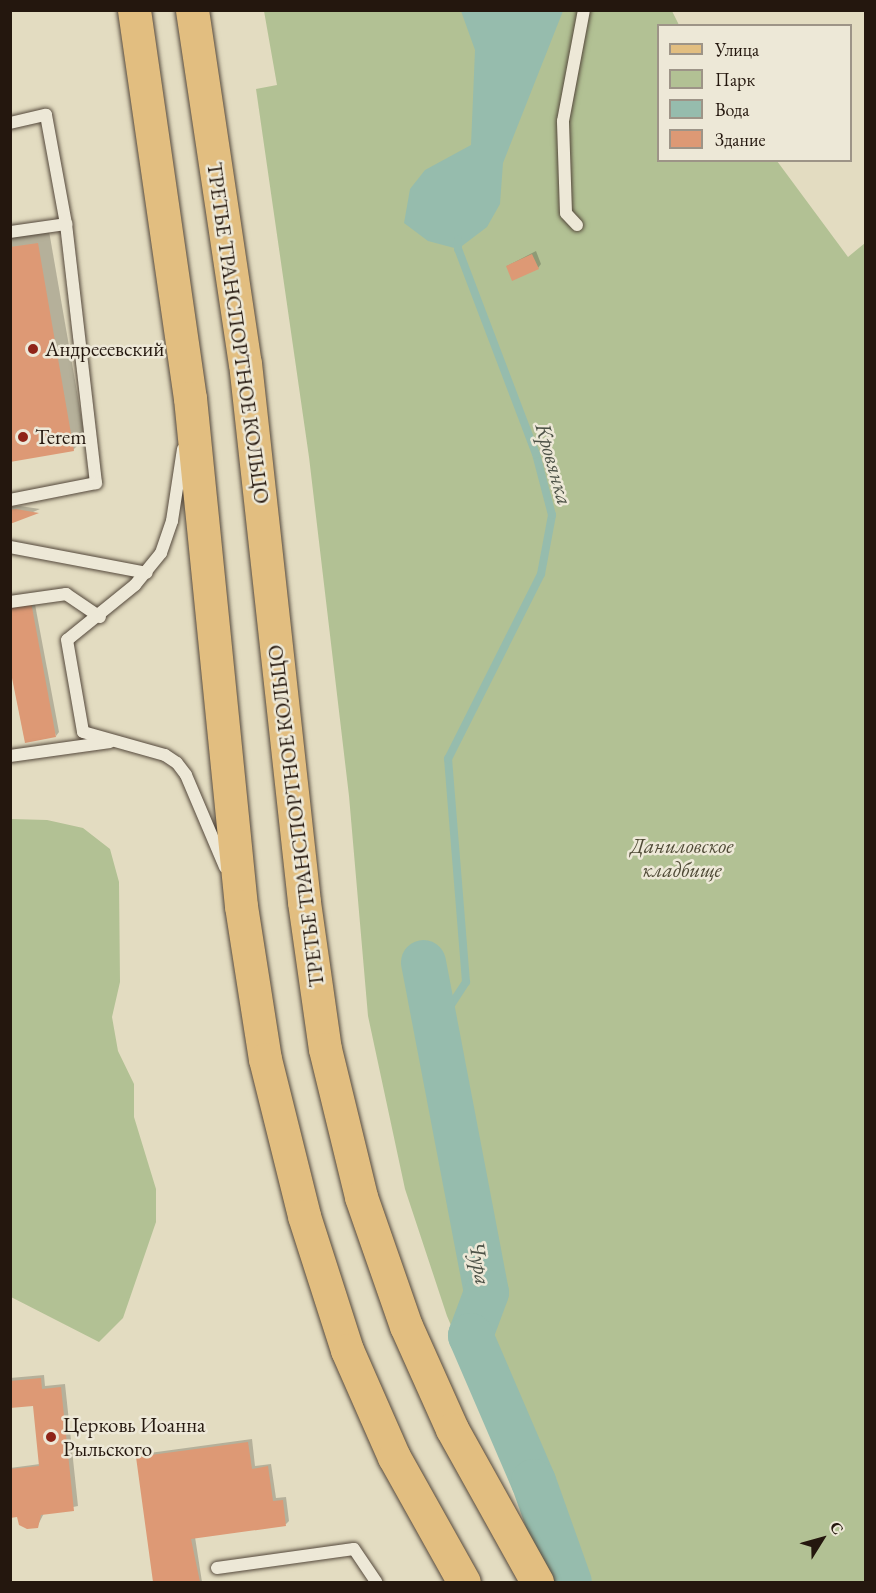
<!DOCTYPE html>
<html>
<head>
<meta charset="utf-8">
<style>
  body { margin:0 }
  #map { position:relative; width:876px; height:1593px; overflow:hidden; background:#e3dcc1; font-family:"EB Garamond",serif }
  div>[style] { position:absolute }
  .green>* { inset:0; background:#b2c194 }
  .water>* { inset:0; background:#96bcad }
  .shadow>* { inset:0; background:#0003 }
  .stream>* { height:8px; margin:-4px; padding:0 4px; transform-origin:4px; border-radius:4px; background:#96bcad }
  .river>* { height:45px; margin:-22.5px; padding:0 22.5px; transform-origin:22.5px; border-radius:22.5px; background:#96bcad }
  .building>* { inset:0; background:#dd9975 }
  .roads { filter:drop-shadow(0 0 2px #54483b) drop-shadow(0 0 2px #54483b) }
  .lane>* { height:12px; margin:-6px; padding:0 6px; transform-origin:6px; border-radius:6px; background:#ede8d7 }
  .primary>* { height:33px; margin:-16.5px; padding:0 16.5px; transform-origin:16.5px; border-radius:16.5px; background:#e2be80 }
  .dots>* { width:16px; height:16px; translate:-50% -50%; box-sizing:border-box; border:3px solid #ede8d7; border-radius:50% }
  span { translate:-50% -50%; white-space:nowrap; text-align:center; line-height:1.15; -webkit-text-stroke:5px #ede8d7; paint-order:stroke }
  .street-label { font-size:21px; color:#24170e }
  .poi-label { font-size:21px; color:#24170e }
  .left { translate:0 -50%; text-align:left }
  .park-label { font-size:21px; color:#4f4a36; font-style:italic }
  .water-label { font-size:22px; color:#4c5146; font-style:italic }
  .frame { position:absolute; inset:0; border:12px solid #24170e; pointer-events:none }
  .legend { position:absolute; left:657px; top:24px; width:195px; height:138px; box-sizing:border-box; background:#ede8d7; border:2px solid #9d9487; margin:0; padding:8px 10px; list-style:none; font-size:18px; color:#24170e }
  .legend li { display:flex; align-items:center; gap:12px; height:30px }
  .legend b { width:30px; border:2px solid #9d9487 }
  .north { position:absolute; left:792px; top:1509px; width:60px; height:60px; -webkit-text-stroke:4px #ede8d7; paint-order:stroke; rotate:53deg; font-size:16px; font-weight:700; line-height:24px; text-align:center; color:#24170e }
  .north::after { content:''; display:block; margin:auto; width:21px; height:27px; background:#24170e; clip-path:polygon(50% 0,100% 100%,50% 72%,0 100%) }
</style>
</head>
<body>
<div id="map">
  <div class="green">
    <div style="clip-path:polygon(264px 11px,672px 11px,679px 25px,658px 26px,658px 160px,777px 161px,848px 257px,865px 243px,865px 1582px,584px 1582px,499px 1438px,447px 1316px,405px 1189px,368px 1016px,349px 796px,309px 457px,256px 89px,277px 85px)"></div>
    <div style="clip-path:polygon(11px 819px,47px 820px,83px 828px,110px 849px,119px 882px,120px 982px,112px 1017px,118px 1051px,134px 1084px,134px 1117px,156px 1189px,156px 1222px,123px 1318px,99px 1342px,11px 1297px)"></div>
  </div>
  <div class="water">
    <div style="clip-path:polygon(461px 11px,563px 11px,503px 163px,500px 204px,487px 227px,458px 249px,428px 241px,404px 223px,410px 189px,425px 170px,471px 145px,475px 50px)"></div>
  </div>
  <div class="shadow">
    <div style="clip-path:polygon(49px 231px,85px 438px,73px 450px,10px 460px,10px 238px)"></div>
    <div style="clip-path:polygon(536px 251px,541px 264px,538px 268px,507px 266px)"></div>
    <div style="clip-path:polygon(20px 506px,40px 509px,10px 522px,10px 507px)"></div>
    <div style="clip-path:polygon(34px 599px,59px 732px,56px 736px,10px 604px)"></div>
    <div style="clip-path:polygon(44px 1375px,45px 1386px,65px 1384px,78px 1506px,44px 1513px,37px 1527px,19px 1516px,10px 1517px,10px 1468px,40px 1464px,35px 1404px,10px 1407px,10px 1378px)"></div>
    <div style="clip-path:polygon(252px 1439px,255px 1466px,271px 1464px,276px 1498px,286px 1497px,289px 1521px,286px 1524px,195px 1537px,202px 1582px,155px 1582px,138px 1458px,142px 1454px)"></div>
  </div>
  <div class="stream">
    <div style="left:436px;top:1028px;width:55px;rotate:-56.9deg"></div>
    <div style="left:466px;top:982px;width:224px;rotate:-94.6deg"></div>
    <div style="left:448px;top:759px;width:207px;rotate:-63.3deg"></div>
    <div style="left:541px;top:574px;width:60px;rotate:-79.4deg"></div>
    <div style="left:552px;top:515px;width:63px;rotate:-104.7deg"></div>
    <div style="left:536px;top:454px;width:219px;rotate:-110.8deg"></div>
    <div style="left:458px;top:249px;width:10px;rotate:-90deg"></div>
  </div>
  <div class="river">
    <div style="left:423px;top:962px;width:336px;rotate:79.2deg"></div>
    <div style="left:486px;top:1292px;width:46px;rotate:110.4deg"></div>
    <div style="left:470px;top:1335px;width:159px;rotate:66.7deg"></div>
    <div style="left:533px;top:1481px;width:107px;rotate:70.4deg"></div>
  </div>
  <div class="building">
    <div style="clip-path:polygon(38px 243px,74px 451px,10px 462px,10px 247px)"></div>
    <div style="clip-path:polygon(532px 254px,539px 269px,512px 281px,506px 266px)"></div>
    <div style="clip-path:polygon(16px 509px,39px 513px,10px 524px,10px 510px)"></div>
    <div style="clip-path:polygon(31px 602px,56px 737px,25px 743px,10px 668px,10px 606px)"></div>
    <div style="clip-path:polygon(41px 1378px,42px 1389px,61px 1387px,74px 1511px,41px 1515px,38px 1528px,27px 1529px,19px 1525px,17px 1517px,10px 1518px,10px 1469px,39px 1466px,33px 1406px,10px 1408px,10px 1381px)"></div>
    <div style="clip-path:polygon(248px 1442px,252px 1469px,268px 1466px,273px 1501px,283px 1500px,286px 1526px,191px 1539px,200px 1582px,153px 1582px,136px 1457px)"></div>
  </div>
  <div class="roads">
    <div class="lane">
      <div style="left:10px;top:123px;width:37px;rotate:-13deg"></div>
      <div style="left:46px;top:115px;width:111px;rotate:79.6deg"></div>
      <div style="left:66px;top:224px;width:261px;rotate:83.4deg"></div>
      <div style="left:96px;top:483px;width:88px;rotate:168.8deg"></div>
      <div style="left:577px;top:225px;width:16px;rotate:-133deg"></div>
      <div style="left:566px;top:213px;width:92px;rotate:-91.9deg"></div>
      <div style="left:563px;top:121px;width:113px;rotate:-79.3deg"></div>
      <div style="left:10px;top:232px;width:57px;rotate:-8.1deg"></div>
      <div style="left:183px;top:449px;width:73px;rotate:98.7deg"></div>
      <div style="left:172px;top:521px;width:34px;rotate:109deg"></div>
      <div style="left:161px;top:553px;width:41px;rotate:129.1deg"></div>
      <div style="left:135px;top:585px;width:87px;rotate:141deg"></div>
      <div style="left:67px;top:640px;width:93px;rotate:80.1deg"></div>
      <div style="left:83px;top:732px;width:85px;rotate:15.7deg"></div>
      <div style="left:165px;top:755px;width:14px;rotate:34deg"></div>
      <div style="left:177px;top:763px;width:15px;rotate:53deg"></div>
      <div style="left:186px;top:775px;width:100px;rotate:67deg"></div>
      <div style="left:10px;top:547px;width:139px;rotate:10.7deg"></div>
      <div style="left:10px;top:602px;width:57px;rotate:-8.1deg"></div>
      <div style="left:66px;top:594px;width:41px;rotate:34.1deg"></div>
      <div style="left:10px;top:756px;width:101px;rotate:-8deg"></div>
      <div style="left:217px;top:1568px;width:138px;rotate:-7.9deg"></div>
      <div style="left:354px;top:1549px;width:40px;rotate:56deg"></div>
    </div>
    <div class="primary">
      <div style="left:134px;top:10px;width:392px;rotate:81.8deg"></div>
      <div style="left:190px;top:398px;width:511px;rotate:84.27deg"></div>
      <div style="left:241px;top:906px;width:155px;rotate:81.1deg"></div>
      <div style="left:265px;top:1059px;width:162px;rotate:76deg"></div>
      <div style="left:304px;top:1216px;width:141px;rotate:72.2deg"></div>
      <div style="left:347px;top:1350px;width:117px;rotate:66.3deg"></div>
      <div style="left:394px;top:1457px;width:143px;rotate:60.8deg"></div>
      <div style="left:192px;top:10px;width:357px;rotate:81.5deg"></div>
      <div style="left:245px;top:363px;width:542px;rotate:83.75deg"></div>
      <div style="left:304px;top:902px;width:148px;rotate:81.9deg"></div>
      <div style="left:325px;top:1049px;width:152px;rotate:76.3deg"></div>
      <div style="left:361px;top:1197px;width:137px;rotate:70.8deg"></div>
      <div style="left:406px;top:1326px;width:113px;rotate:65.9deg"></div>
      <div style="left:452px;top:1429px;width:175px;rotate:60.9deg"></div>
    </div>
  </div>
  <div class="dots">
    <div style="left:33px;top:349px;background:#8f2418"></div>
    <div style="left:23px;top:437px;background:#8f2418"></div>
    <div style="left:51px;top:1437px;background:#8f2418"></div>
  </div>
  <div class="street-label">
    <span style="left:238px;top:333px;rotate:82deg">ТРЕТЬЕ ТРАНСПОРТНОЕ КОЛЬЦО</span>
    <span style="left:296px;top:816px;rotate:-97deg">ТРЕТЬЕ ТРАНСПОРТНОЕ КОЛЬЦО</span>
  </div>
  <div class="poi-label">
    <span class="left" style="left:45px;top:349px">Андрееевский</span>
    <span class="left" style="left:35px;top:437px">Terem</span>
    <span class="left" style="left:63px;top:1437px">Церковь Иоанна<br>Рыльского</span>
  </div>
  <div class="park-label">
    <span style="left:682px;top:858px">Даниловское<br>кладбище</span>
  </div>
  <div class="water-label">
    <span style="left:554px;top:464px;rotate:74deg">Кровянка</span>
    <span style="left:480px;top:1263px;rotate:81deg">Чура</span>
  </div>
  <div class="frame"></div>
  <ul class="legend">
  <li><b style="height:8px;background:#e2be80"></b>Улица</li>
  <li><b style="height:16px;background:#b2c194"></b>Парк</li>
  <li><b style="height:16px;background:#96bcad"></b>Вода</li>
  <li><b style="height:16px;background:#dd9975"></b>Здание</li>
  </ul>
  <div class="north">С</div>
</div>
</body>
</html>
